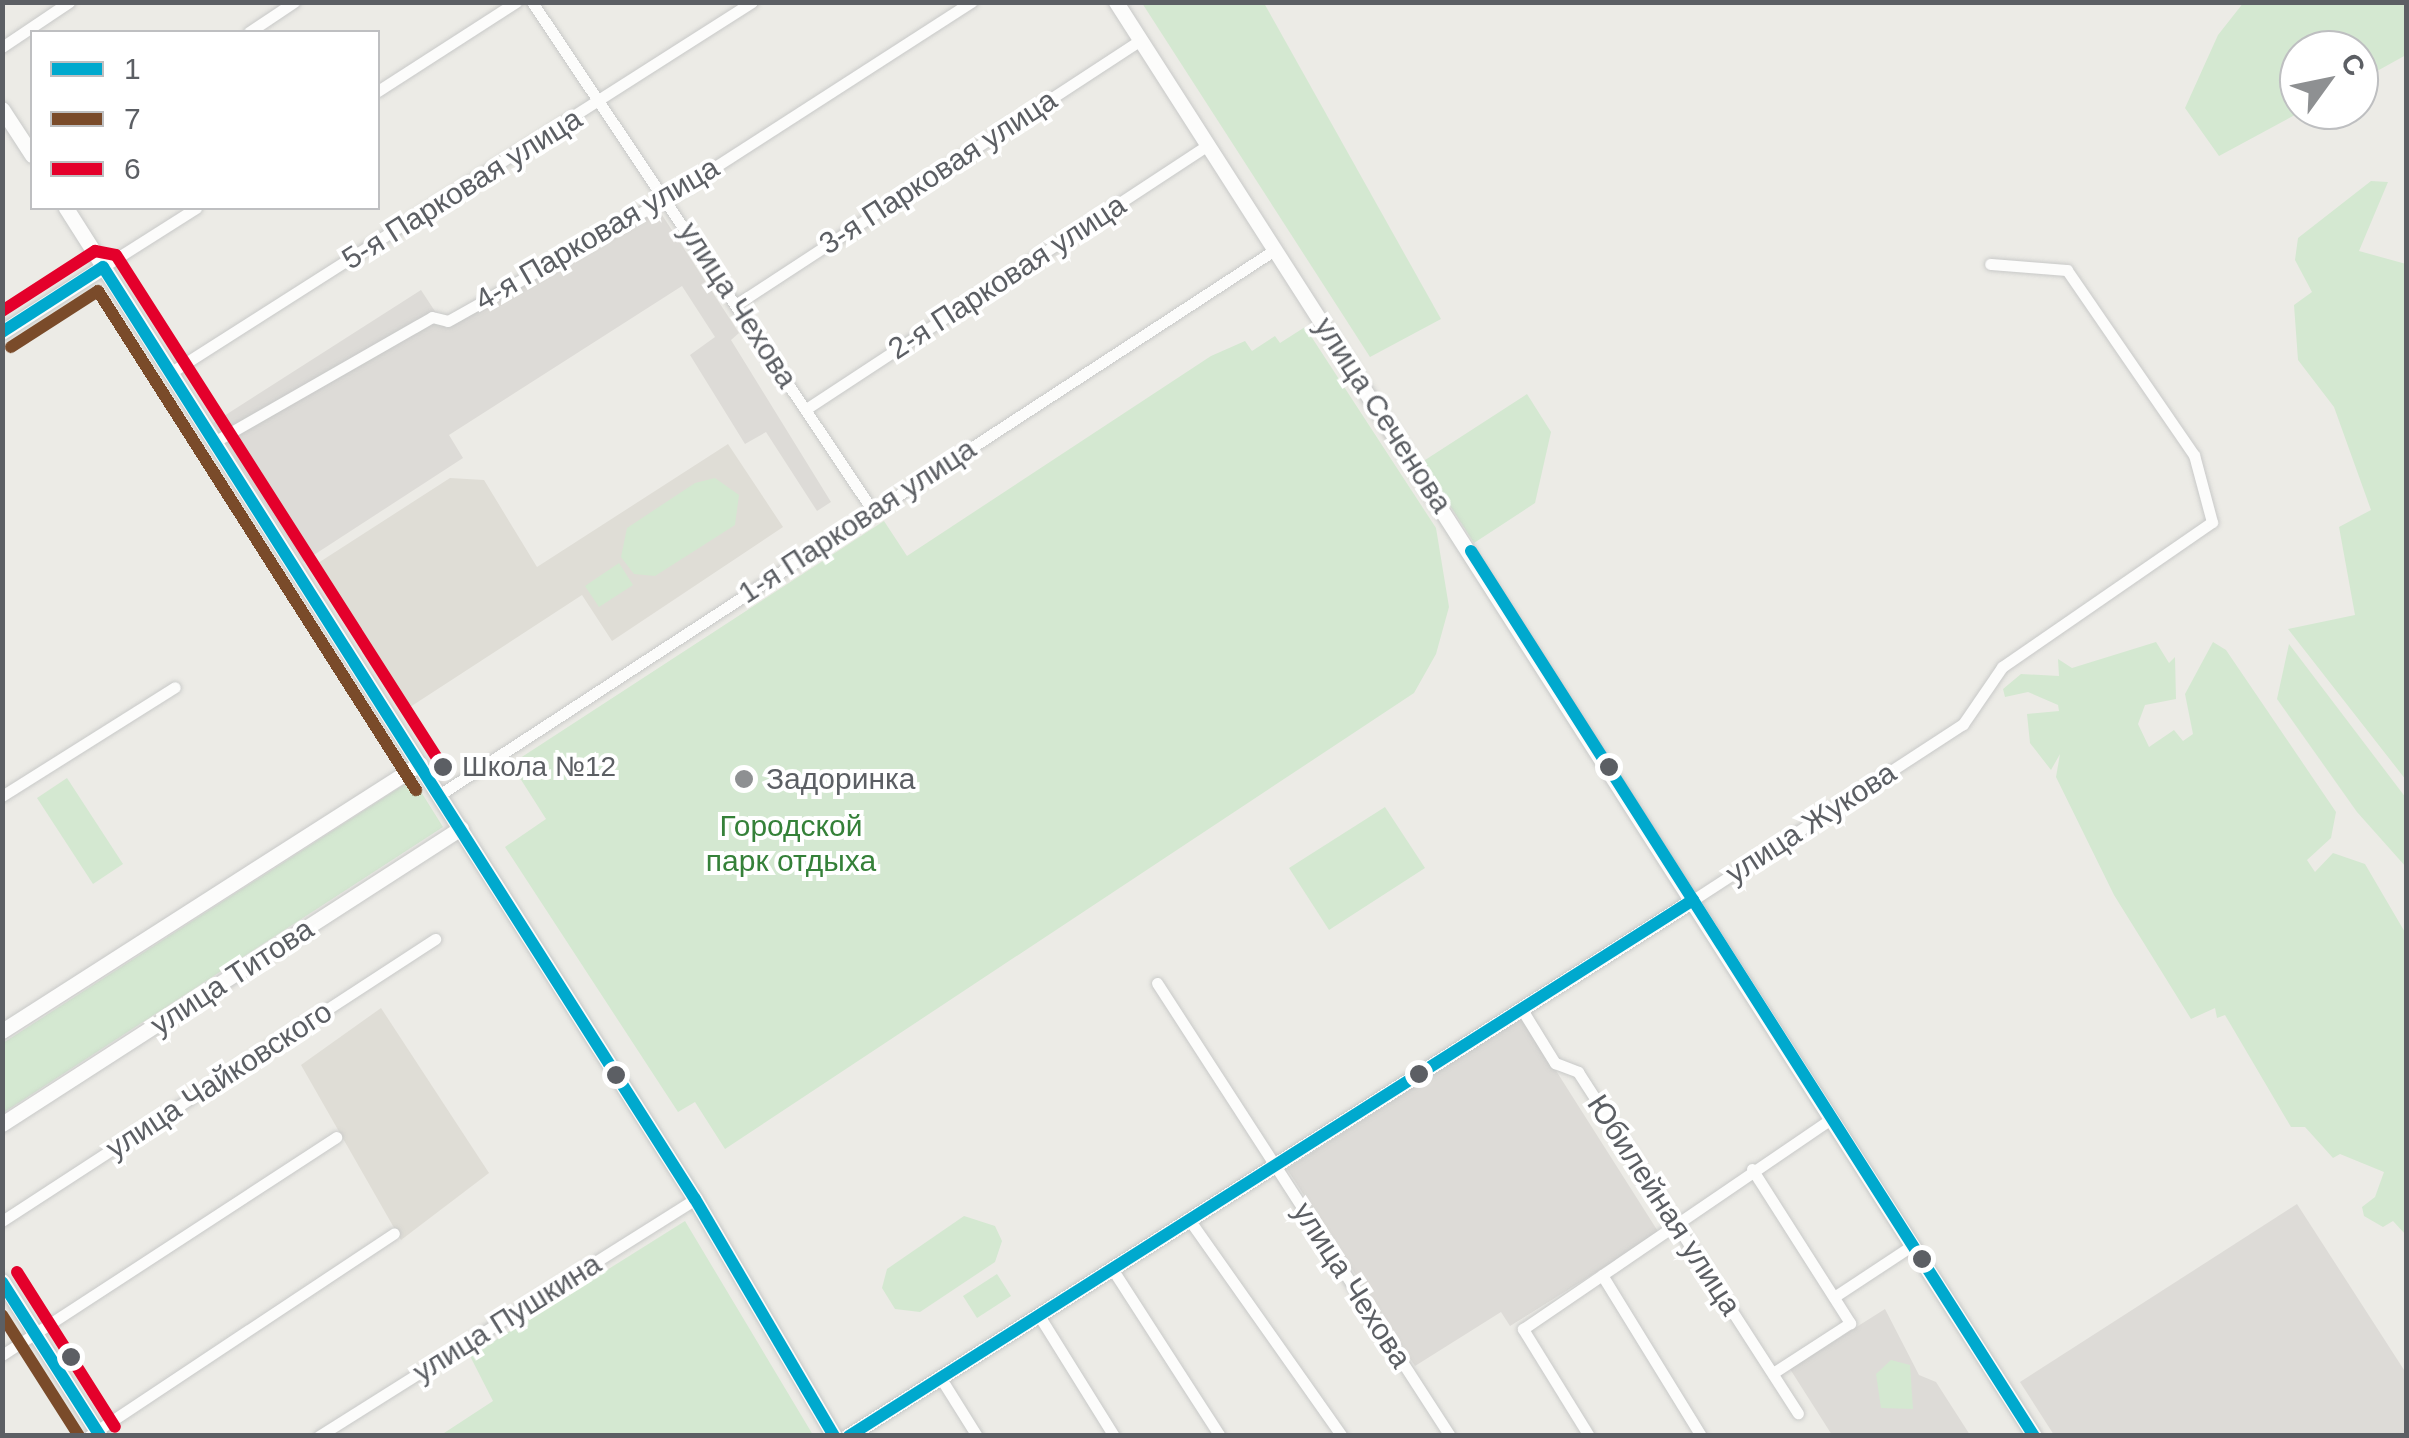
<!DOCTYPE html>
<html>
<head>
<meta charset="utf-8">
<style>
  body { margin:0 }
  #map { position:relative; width:2409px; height:1438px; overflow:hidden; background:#ecebe6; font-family:Helvetica,sans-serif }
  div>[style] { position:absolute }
  .industrial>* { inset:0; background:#dddbd7 }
  .education>* { inset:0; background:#dfddd6 }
  .green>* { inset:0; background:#d4e8d1 }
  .roads { filter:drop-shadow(0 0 2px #c8c9c8) drop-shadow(0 0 2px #c8c9c8) }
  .street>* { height:11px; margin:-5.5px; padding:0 5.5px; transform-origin:5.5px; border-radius:5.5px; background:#fcfcfb }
  .secondary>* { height:15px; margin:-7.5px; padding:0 7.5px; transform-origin:7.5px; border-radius:7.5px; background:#fcfcfb }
  .bus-1>* { height:12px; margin:-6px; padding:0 6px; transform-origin:6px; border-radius:6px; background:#00a9ce }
  .bus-2>* { height:12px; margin:-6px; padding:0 6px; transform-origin:6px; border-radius:6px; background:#7a4b2a }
  .bus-3>* { height:12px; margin:-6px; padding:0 6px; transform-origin:6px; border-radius:6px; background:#e4002b }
  .dots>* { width:28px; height:28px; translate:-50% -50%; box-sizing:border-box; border:5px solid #fff; border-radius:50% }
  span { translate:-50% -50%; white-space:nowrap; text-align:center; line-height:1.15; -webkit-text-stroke:8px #fff; paint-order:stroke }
  .bus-label { font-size:28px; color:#5c5f64 }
  .left { translate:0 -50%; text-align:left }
  .street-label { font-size:30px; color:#5c5f64 }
  .poi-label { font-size:30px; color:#5c5f64 }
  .park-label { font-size:30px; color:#358139 }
  .frame { position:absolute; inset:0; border:5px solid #5c5f64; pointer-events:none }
  .legend { position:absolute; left:30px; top:30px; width:350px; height:180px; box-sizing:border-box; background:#fff; border:2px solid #bebfc1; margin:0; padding:12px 18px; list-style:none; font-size:30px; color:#5c5f64 }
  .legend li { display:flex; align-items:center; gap:20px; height:50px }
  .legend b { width:50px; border:2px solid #bebfc1 }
  .north { position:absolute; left:2279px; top:30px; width:100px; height:100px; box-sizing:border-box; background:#fff; border:2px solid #bebfc1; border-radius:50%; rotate:57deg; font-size:28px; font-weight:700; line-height:40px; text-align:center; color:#5c5f64 }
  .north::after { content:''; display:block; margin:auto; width:35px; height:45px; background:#8e9092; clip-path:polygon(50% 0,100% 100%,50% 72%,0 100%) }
</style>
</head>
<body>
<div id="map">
  <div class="industrial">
    <div style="clip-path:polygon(651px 198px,739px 333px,731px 340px,831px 502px,817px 511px,766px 432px,745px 444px,690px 355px,715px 337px,682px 286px,449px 435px,463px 458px,303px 562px,213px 423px,421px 290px,446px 328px)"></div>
    <div style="clip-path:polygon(1522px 1017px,1659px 1233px,1510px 1326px,1501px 1312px,1415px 1366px,1287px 1169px)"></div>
    <div style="clip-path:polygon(2297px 1204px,2406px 1373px,2406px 1435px,2054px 1435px,2020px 1382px)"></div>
    <div style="clip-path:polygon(1885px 1309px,1919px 1375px,1936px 1382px,1970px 1435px,1832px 1435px,1790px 1369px)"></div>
  </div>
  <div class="education">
    <div style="clip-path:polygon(728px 444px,783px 527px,612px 641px,582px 595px,407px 709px,315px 565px,450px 478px,484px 480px,537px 567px)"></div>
    <div style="clip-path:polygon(381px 1008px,489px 1173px,401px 1240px,301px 1065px)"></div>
  </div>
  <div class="green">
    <div style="clip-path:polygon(2244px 2px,2406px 3px,2406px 55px,2359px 81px,2359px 50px,2299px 50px,2299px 110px,2304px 110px,2219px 156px,2185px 108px,2218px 35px)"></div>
    <div style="clip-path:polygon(1142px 3px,1264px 3px,1441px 319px,1370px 357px)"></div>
    <div style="clip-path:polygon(2371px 181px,2388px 182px,2359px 251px,2406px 264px,2406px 780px,2288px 629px,2355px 615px,2339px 527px,2371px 510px,2334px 407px,2298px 360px,2294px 305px,2312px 292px,2295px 260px,2298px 238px)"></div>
    <div style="clip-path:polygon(1305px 327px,1436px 528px,1449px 607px,1436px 654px,1414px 693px,725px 1149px,695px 1102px,678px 1112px,505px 847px,546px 819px,511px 764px,884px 521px,907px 556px,1211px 356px,1245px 341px,1252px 351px,1275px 336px,1280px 343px)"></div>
    <div style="clip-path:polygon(1527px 394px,1551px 432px,1535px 503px,1474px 543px,1422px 462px)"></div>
    <div style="clip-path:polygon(715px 478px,739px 495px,735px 525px,655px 576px,634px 574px,621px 557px,627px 528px,695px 483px)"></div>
    <div style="clip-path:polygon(619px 563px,633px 585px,599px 607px,585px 586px)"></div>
    <div style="clip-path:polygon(2156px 642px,2169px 663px,2175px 657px,2176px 699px,2145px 705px,2138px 724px,2149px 747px,2174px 730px,2183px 741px,2193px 734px,2185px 694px,2213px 642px,2226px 650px,2336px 812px,2331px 838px,2307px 860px,2315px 872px,2333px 853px,2365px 864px,2406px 934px,2406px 1235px,2393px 1221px,2383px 1227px,2364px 1216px,2362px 1207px,2375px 1197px,2384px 1172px,2340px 1154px,2333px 1158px,2305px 1127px,2291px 1127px,2225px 1015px,2217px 1018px,2215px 1008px,2191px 1019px,2114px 895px,2056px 777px,2060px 754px,2051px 770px,2030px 743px,2027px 714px,2059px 711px,2058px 705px,2028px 692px,2005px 697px,2003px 689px,2021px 674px,2059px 676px,2058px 659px,2072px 668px)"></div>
    <div style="clip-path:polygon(2289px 644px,2406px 798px,2406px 867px,2357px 812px,2277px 699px)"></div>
    <div style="clip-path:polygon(67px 778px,123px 864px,93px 884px,37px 798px)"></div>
    <div style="clip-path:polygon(413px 779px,443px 827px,3px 1113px,3px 1043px)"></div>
    <div style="clip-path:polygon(1385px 807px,1425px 868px,1329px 930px,1289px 868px)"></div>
    <div style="clip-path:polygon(964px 1216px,995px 1226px,1002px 1241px,995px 1262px,920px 1312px,895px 1309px,882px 1288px,887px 1269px)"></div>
    <div style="clip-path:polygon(685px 1221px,813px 1435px,441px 1435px,493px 1401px,470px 1356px)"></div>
    <div style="clip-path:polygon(997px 1274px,1011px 1296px,977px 1318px,963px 1296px)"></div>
    <div style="clip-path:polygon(1891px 1360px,1910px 1365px,1913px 1409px,1881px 1408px,1876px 1374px)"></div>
  </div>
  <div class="roads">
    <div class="street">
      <div style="left:532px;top:2px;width:613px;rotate:56.18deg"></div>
      <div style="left:249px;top:32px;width:54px;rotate:-33.7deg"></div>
      <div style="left:2px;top:47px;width:81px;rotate:-33.9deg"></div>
      <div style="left:378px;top:91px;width:164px;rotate:-32.8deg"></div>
      <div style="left:103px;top:267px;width:110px;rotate:-32.4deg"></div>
      <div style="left:737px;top:304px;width:482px;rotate:-33.2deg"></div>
      <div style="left:170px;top:373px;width:690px;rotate:-32.52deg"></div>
      <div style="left:806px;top:409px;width:481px;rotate:-33.3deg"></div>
      <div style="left:214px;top:442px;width:251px;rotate:-29.8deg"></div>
      <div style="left:432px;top:317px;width:16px;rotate:14deg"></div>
      <div style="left:448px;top:321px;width:251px;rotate:-29.3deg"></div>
      <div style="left:667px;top:198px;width:362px;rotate:-32.8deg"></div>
      <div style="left:439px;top:795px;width:999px;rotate:-33.12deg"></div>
      <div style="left:2px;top:796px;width:204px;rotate:-32.2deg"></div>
      <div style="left:1693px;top:900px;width:322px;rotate:-33.1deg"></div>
      <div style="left:1963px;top:724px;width:69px;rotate:-55.6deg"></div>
      <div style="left:2002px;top:667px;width:255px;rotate:-34.6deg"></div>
      <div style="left:2212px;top:522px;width:69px;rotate:-105deg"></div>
      <div style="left:2194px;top:455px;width:224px;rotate:-124.5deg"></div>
      <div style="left:2067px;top:270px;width:77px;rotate:-175.5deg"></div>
      <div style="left:1157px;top:983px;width:539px;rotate:57.11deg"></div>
      <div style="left:1521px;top:1008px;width:65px;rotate:58.3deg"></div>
      <div style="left:1555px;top:1063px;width:25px;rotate:21deg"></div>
      <div style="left:1578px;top:1072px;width:406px;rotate:57.2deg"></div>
      <div style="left:1752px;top:1169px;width:183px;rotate:57.5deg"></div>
      <div style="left:1850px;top:1323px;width:92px;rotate:147deg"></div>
      <div style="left:1188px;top:1218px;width:267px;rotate:54.8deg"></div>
      <div style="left:2px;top:1221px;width:517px;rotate:-33.07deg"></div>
      <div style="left:1111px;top:1267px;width:201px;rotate:57.2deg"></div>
      <div style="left:1602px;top:1275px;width:189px;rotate:58.4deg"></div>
      <div style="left:1834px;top:1297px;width:95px;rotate:-33.4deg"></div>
      <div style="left:1038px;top:1314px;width:144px;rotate:58.1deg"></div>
      <div style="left:2px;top:1355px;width:399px;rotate:-33.1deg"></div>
      <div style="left:940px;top:1377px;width:70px;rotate:57.9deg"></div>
      <div style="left:89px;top:1436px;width:366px;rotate:-33.6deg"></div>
      <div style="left:319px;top:1436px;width:444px;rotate:-32.2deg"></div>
      <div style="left:1589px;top:1436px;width:126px;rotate:-121.7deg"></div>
      <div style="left:1523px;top:1329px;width:374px;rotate:-34.3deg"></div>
    </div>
    <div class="secondary">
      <div style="left:1116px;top:2px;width:1703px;rotate:57.37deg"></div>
      <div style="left:2px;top:109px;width:55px;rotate:56.9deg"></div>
      <div style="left:66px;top:208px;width:1174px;rotate:57.6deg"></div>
      <div style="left:695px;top:1199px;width:275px;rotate:59.6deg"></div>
      <div style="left:2px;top:332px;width:120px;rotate:-32.8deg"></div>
      <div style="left:2px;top:1031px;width:496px;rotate:-32.6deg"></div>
      <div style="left:2px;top:1124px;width:546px;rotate:-32.82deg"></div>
      <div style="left:2px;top:1281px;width:183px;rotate:57.7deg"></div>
      <div style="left:848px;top:1436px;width:1001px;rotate:-32.39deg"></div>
    </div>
  </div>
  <div class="bus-1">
    <div style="left:2px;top:332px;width:120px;rotate:-32.8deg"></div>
    <div style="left:103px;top:267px;width:1104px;rotate:57.58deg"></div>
    <div style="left:695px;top:1199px;width:275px;rotate:59.6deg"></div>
    <div style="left:1471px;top:551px;width:1049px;rotate:57.54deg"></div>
    <div style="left:2px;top:1282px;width:183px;rotate:57.5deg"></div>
    <div style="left:849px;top:1436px;width:1000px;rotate:-32.42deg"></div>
  </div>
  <div class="bus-2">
    <div style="left:11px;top:347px;width:103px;rotate:-32.8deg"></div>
    <div style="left:98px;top:291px;width:592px;rotate:57.49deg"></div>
    <div style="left:2px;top:1315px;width:143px;rotate:57.5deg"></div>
  </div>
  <div class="bus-3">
    <div style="left:2px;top:311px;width:111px;rotate:-32.8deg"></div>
    <div style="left:95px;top:251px;width:21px;rotate:11deg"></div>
    <div style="left:116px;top:255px;width:613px;rotate:57.45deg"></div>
    <div style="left:17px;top:1272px;width:183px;rotate:57.7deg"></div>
  </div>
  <div class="dots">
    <div style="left:443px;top:767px;background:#5c5f64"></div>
    <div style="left:1609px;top:767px;background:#5c5f64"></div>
    <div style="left:744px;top:779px;background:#8e9092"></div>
    <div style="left:1419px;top:1074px;background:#5c5f64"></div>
    <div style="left:616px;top:1075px;background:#5c5f64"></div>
    <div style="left:1922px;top:1259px;background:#5c5f64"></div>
    <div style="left:71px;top:1357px;background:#5c5f64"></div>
  </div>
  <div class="bus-label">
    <span class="left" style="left:462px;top:767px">Школа №12</span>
  </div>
  <div class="street-label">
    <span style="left:938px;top:172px;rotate:-33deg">3-я Парковая улица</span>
    <span style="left:462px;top:189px;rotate:-32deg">5-я Парковая улица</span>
    <span style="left:597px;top:234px;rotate:-30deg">4-я Парковая улица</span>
    <span style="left:1007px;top:277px;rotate:-33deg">2-я Парковая улица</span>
    <span style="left:738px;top:305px;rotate:57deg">улица Чехова</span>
    <span style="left:1383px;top:415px;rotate:57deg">улица Сеченова</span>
    <span style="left:857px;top:521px;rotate:-33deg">1-я Парковая улица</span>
    <span style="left:1811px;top:823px;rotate:-33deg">улица Жукова</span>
    <span style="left:232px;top:977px;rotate:-33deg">улица Титова</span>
    <span style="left:219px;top:1080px;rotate:-33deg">улица Чайковского</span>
    <span style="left:1664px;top:1205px;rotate:57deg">Юбилейная улица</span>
    <span style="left:1352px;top:1285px;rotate:57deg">улица Чехова</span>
    <span style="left:507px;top:1318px;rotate:-32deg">улица Пушкина</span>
  </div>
  <div class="poi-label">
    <span class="left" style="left:766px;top:779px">Задоринка</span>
  </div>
  <div class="park-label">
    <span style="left:791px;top:843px">Городской<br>парк отдыха</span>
  </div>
  <div class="frame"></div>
  <ul class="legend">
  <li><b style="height:12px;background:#00a9ce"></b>1</li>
  <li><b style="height:12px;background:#7a4b2a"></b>7</li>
  <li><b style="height:12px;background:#e4002b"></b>6</li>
  </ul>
  <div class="north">С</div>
</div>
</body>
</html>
